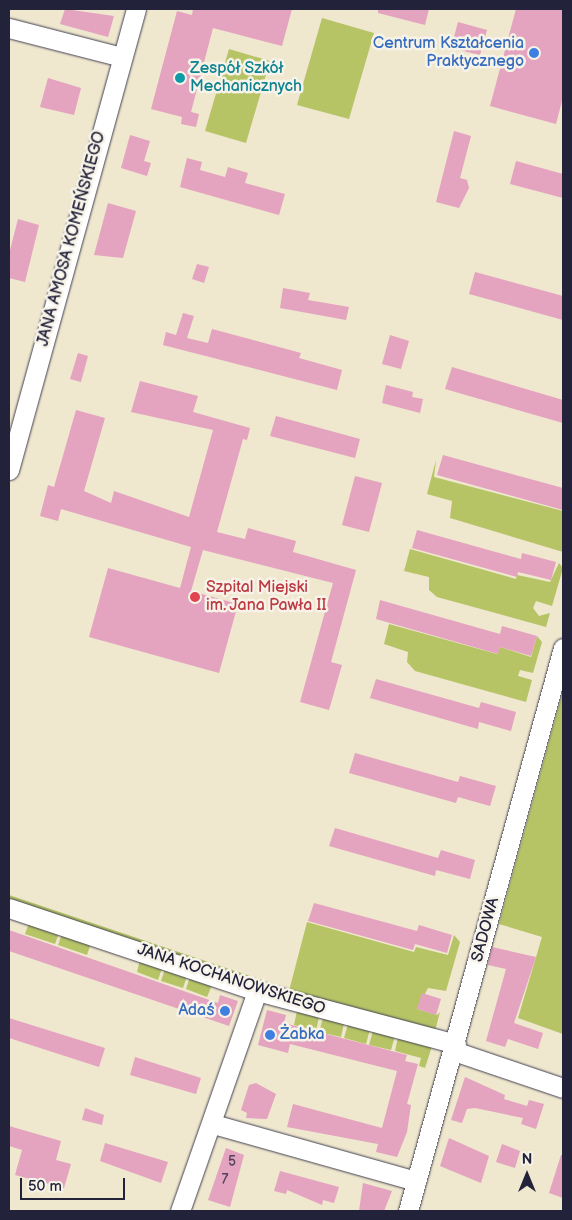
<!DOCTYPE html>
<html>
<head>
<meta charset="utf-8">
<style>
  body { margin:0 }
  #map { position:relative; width:572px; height:1220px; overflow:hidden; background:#efe7ce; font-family:"Balsamiq Sans",sans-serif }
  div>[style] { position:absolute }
  .green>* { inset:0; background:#b6c466 }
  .building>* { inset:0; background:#e4a3bf }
  .roads { filter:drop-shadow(0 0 1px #414051) drop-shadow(0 0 1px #414051) }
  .minor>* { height:19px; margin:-9.5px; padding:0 9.5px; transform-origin:9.5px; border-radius:9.5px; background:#fff }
  .dots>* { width:14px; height:14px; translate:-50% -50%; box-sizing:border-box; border:2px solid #f7f3e8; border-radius:50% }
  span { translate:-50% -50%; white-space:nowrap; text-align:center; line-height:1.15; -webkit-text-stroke:5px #f7f3e8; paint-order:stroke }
  .number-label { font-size:14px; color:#52425c }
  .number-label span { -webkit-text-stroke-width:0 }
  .shop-label { font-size:16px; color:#366cbe }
  .right { translate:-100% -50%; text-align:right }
  .left { translate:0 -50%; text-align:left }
  .culture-label { font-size:16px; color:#0d838f }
  .street-label { font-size:16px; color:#22223b }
  .health-label { font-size:16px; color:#be3a42 }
  .frame { position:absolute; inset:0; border:10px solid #22223b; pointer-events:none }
  .north { position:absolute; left:502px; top:1150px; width:50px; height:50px; -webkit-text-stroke:4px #f7f3e8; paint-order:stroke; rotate:0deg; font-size:14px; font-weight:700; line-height:20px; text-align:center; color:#22223b }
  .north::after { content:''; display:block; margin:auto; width:18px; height:22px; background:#22223b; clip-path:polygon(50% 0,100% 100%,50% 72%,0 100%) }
  .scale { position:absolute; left:20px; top:1178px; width:105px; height:22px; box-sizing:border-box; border:2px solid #22223b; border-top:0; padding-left:6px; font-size:15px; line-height:18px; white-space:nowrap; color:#22223b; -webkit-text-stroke:4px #f7f3e8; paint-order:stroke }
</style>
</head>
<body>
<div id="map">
  <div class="green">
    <div style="clip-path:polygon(322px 18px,374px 33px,349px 119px,297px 105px)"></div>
    <div style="clip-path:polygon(229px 49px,270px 61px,246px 143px,205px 131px)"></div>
    <div style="clip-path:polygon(436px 460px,434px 477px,563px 511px,563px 552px,450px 518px,452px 501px,427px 494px)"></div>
    <div style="clip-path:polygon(410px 549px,516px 579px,517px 575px,550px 582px,559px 563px,563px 568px,552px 606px,536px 601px,533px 608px,539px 616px,550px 613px,546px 627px,437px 597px,429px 590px,429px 577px,404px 571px)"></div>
    <div style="clip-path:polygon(389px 624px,497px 654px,500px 647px,531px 657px,537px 636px,542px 642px,533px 673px,520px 670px,518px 676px,532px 680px,526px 702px,415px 671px,407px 662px,408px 652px,384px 644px)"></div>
    <div style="clip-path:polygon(563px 691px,563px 1034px,518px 1018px,542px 937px,499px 924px)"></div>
    <div style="clip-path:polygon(9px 895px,274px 984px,273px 988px,9px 899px)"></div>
    <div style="clip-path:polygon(307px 922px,414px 952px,416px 947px,448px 955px,454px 935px,460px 942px,446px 991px,428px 988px,417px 1009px,437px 1015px,440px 1012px,435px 1031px,289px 991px)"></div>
    <div style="clip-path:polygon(29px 923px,59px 933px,55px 944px,25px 934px)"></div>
    <div style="clip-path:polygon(62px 934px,91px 943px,87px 955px,58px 945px)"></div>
    <div style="clip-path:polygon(140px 960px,162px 968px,158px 980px,137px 972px)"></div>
    <div style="clip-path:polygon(165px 969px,187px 976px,183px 988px,161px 981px)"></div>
    <div style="clip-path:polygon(190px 977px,212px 985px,207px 997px,186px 989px)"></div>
    <div style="clip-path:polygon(297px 1011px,319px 1017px,316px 1031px,294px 1025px)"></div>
    <div style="clip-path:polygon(323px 1018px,344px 1023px,341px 1037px,319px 1032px)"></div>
    <div style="clip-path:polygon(348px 1024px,370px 1029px,366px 1044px,344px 1038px)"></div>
    <div style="clip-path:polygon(373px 1031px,395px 1036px,391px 1050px,369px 1045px)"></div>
    <div style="clip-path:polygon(398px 1037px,432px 1046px,425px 1068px,419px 1066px,421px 1058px,395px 1051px)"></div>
  </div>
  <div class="building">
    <div style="clip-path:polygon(65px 9px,114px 16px,108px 37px,60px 24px)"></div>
    <div style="clip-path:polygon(193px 9px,292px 9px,282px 46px,213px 28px,191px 112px,199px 114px,196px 127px,181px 124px,182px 117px,151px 109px,177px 11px,192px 15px)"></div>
    <div style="clip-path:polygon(378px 9px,429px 9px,425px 25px,378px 13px)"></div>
    <div style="clip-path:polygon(516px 9px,563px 9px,563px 97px,556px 124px,490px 106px)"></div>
    <div style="clip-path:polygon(458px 22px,487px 30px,480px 55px,451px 48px)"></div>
    <div style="clip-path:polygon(48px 78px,81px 88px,74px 115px,40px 107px)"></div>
    <div style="clip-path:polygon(454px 131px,471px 136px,460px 178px,467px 180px,469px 188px,459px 208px,436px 202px)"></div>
    <div style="clip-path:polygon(130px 135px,150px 141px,144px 161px,151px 163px,147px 176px,121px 168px)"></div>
    <div style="clip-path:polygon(187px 158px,202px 162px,200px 170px,225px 177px,228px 167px,248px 173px,245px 183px,285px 194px,279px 215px,180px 187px)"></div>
    <div style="clip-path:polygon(516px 161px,563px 174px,563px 198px,510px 184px)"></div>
    <div style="clip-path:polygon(108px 203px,136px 211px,123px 258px,94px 255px)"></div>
    <div style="clip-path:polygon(18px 219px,39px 225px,25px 282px,9px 278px,9px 254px)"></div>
    <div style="clip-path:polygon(197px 264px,209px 267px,204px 283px,192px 279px)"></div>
    <div style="clip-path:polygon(475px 272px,563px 296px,563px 320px,469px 294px)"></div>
    <div style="clip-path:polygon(283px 288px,310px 293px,308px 300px,349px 307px,346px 320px,280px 308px)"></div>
    <div style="clip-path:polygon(183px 313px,194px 316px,187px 338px,208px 343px,212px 329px,301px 353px,299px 358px,342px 370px,337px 390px,163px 345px,166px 332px,176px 335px)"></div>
    <div style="clip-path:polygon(390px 335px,409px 341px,401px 369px,382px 364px)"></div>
    <div style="clip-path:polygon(78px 353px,88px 356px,81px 382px,70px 379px)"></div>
    <div style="clip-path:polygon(452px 367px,563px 400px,563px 423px,445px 389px)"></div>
    <div style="clip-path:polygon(140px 381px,198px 396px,193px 412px,250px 428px,247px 440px,243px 439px,217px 532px,245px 539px,248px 528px,296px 541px,293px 552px,356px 570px,331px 662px,342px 665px,329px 710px,300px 702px,333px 583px,203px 550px,191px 591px,238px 604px,219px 673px,89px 637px,108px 568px,180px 588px,191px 547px,61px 509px,58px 521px,40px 516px,48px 485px,54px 487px,76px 410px,105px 418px,84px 491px,111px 503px,114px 491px,189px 517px,213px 430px,131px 412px)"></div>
    <div style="clip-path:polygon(386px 385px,413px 392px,412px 397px,423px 399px,420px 413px,382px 403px)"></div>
    <div style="clip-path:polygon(276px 416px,360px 439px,355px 458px,270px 436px)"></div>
    <div style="clip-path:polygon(443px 455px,563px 488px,563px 510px,437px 475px)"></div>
    <div style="clip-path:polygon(355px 476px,382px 483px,369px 532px,342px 525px)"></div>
    <div style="clip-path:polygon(417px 530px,521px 559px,522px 553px,556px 562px,551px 580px,518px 572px,517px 577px,412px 548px)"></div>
    <div style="clip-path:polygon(380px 600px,500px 634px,502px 626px,537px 636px,531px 656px,500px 647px,498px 654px,376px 619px)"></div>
    <div style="clip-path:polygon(376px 679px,479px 708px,481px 702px,516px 712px,511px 731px,479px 722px,478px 729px,370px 698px)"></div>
    <div style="clip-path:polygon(355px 753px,458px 782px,460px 776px,496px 786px,490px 806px,458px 797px,456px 803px,349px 773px)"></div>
    <div style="clip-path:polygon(335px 828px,438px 858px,441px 850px,475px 860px,470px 879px,436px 870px,435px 876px,329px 846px)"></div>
    <div style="clip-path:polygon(314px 903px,417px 931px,419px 925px,452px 935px,447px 953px,415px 944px,413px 950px,308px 921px)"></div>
    <div style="clip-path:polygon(9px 930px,218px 1003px,220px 995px,238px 1001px,229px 1026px,9px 951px)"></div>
    <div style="clip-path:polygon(492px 947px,536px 957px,514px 1023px,543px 1033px,538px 1049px,508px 1039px,505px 1047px,486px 1041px,506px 969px,488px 965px)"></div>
    <div style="clip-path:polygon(422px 993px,441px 999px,436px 1015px,417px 1009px)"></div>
    <div style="clip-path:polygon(267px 1010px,286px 1015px,284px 1023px,407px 1055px,405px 1061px,418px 1064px,407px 1104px,411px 1105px,407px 1132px,397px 1157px,376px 1152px,378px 1144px,287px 1127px,293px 1104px,382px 1128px,397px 1071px,290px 1044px,288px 1053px,258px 1045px)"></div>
    <div style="clip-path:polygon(9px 1018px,105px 1048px,99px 1067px,9px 1038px)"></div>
    <div style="clip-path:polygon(135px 1057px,201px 1078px,196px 1094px,130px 1075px)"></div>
    <div style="clip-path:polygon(465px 1077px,505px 1095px,504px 1099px,527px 1106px,529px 1100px,544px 1104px,536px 1129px,521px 1124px,523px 1118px,475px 1108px,467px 1109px,462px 1123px,451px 1120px)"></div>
    <div style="clip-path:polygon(256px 1083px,276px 1094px,267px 1119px,246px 1118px,247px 1113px,241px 1110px,249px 1085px)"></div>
    <div style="clip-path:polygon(85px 1108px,104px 1115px,102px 1125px,82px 1120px)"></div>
    <div style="clip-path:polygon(9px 1126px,61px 1141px,56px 1160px,71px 1164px,64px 1188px,15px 1175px,22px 1150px,9px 1146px)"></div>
    <div style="clip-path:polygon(449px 1138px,489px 1156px,481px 1183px,440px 1166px)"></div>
    <div style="clip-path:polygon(105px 1143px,168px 1162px,161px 1183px,100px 1161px)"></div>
    <div style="clip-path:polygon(502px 1144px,520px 1151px,515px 1168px,496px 1162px)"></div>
    <div style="clip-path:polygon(226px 1148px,244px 1155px,230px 1207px,208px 1200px)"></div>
    <div style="clip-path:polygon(561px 1155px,563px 1155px,563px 1198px,549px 1193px)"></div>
    <div style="clip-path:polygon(280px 1171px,339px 1187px,334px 1203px,323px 1200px,322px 1205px,287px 1190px,286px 1194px,274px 1191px)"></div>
    <div style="clip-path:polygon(363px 1183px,392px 1191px,384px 1211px,359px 1211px)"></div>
  </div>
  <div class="roads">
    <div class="minor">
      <div style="left:9px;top:28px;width:117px;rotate:14.4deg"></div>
      <div style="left:9px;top:470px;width:478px;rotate:-74.6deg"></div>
      <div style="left:9px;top:908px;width:262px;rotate:18.5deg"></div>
      <div style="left:257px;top:991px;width:206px;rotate:14.9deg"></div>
      <div style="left:454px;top:1051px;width:115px;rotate:18.7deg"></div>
      <div style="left:213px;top:1124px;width:211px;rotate:15.7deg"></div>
      <div style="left:180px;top:1211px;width:233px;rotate:-70.7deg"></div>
      <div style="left:408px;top:1211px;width:584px;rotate:-74.61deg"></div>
    </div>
  </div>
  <div class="dots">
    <div style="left:534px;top:53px;background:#3f7fe0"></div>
    <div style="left:180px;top:78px;background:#0f9aa8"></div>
    <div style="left:195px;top:597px;background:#e0444e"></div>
    <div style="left:225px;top:1011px;background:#3f7fe0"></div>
    <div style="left:270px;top:1035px;background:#3f7fe0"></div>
  </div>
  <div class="number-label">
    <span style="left:232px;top:1162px">5</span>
    <span style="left:225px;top:1180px">7</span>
  </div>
  <div class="shop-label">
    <span class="right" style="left:524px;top:53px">Centrum Kształcenia<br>Praktycznego</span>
    <span class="right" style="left:215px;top:1011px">Adaś</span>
    <span class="left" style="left:280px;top:1035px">Żabka</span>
  </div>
  <div class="culture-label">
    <span class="left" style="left:190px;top:78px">Zespół Szkół<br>Mechanicznych</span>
  </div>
  <div class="street-label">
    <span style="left:72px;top:239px;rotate:-75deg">JANA AMOSA KOMEŃSKIEGO</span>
    <span style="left:486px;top:930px;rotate:-75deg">SADOWA</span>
    <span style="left:231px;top:980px;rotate:18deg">JANA KOCHANOWSKIEGO</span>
  </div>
  <div class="health-label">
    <span class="left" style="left:206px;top:597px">Szpital Miejski<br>im. Jana Pawła II</span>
  </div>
  <div class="frame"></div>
  <div class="north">N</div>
  <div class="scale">50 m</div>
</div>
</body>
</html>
